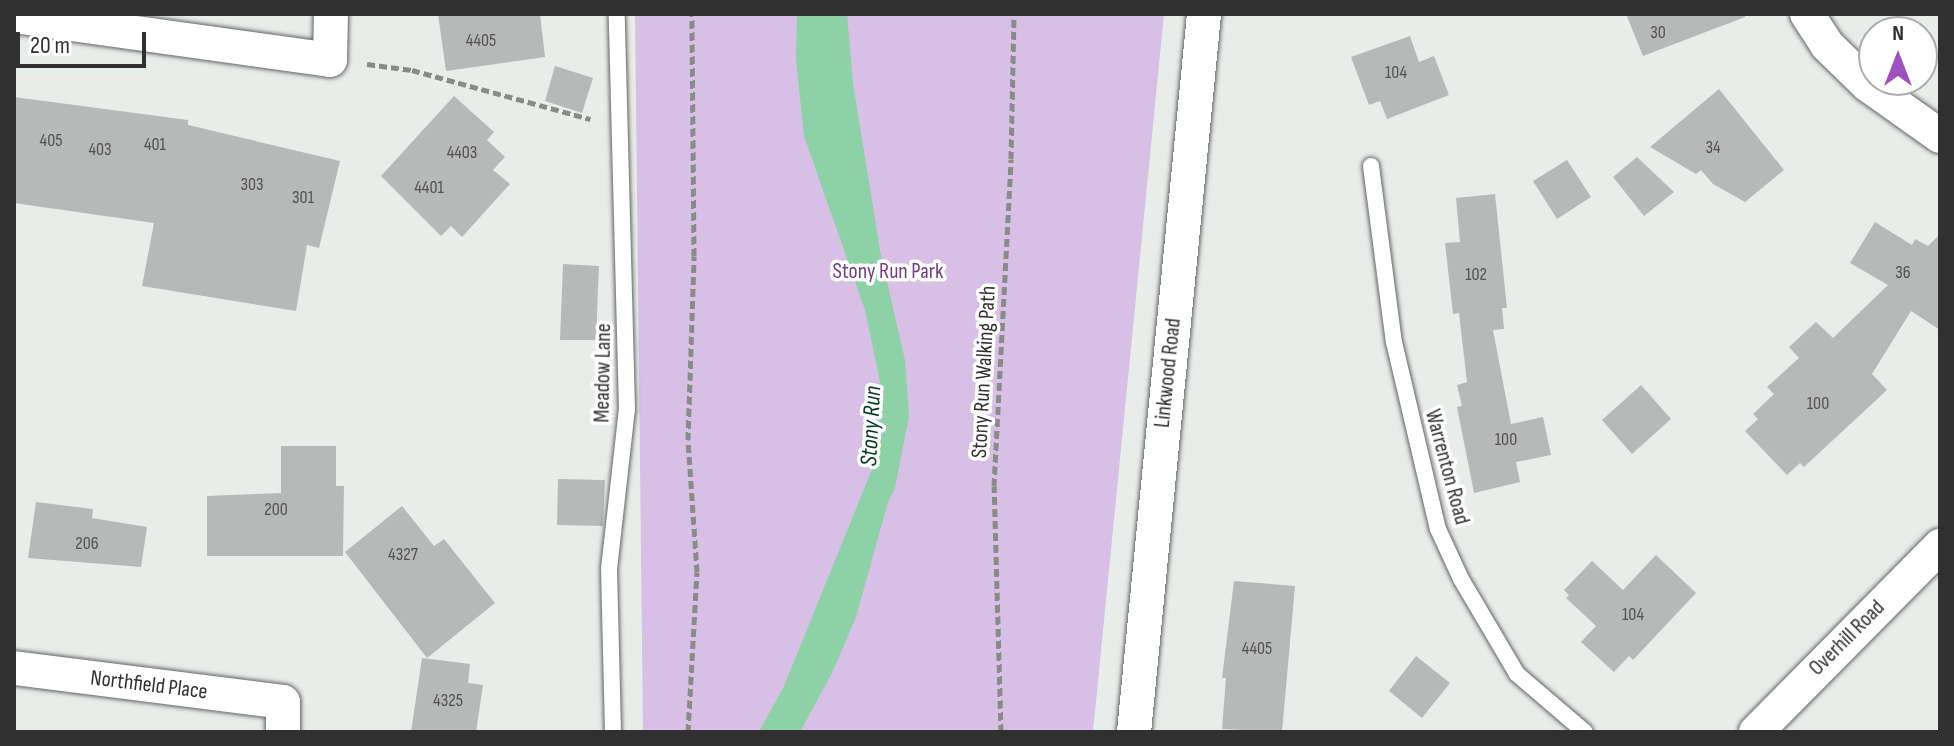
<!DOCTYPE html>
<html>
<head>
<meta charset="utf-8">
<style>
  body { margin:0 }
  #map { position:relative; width:1954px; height:746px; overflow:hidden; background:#e9edea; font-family:"Sofia Sans Condensed",sans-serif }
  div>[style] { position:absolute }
  .green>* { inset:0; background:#d8bfe5 }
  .water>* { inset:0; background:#8dd1a6 }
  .building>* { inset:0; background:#b6b9b7 }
  .path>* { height:5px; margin-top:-2.5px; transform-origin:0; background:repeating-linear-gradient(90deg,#898b89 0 8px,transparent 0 12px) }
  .roads { filter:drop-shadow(0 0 2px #636664) drop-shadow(0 0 2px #636664) }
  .service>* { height:16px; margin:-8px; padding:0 8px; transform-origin:8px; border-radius:8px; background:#fff }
  .minor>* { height:34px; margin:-17px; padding:0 17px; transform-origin:17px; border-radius:17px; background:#fff }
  span { translate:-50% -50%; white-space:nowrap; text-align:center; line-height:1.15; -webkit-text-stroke:7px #fff; paint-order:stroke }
  .number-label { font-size:18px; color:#515251 }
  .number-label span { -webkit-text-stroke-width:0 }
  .park-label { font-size:22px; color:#6f3e85 }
  .street-label { font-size:22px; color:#2f302f }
  .water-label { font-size:24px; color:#033b20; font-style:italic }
  .frame { position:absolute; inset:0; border:16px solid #2f302f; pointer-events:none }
  .north { position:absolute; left:1858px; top:16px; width:80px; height:80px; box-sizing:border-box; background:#fff; border:2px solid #acacac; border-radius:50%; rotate:0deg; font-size:22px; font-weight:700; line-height:32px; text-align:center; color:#2f302f }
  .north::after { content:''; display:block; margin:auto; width:28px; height:36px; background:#9e50c1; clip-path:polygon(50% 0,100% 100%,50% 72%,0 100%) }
  .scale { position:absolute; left:16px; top:32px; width:130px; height:36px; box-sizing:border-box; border:4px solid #2f302f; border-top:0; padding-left:10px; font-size:24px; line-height:28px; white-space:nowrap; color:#2f302f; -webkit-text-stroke:6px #fff; paint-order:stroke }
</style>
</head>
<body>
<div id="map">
  <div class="green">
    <div style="clip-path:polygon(635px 14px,1164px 14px,1093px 732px,643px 732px)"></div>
  </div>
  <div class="water">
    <div style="clip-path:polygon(797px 14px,847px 14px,853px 83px,881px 256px,905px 360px,909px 416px,895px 488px,888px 502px,856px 617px,833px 671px,800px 732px,759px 732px,784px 686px,873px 467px,880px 382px,865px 310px,804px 136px,796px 59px)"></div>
  </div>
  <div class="building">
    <div style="clip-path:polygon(438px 14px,540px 14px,545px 57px,446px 71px)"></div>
    <div style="clip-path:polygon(1626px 14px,1745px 14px,1745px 17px,1643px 56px)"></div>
    <div style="clip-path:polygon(1410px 36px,1419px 62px,1434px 56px,1449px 95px,1387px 119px,1380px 101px,1369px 105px,1351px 57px)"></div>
    <div style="clip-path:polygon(555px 66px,593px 78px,582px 113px,545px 101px)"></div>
    <div style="clip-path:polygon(1719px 89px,1784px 170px,1745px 202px,1713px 184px,1701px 170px,1696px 174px,1650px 147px)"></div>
    <div style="clip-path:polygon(454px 96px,494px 132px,487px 140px,505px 157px,493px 170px,510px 184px,462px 237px,451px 226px,441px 236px,381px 176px)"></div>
    <div style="clip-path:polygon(14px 97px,188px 120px,188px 125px,340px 161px,319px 248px,307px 245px,296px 311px,142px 286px,154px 223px,14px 203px)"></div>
    <div style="clip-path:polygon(1637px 157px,1674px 192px,1644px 216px,1613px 177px)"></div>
    <div style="clip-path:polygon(1567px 160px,1591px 197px,1557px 219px,1533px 181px)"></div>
    <div style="clip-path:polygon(1495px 194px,1507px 308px,1502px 308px,1504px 329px,1493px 330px,1511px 424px,1543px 417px,1551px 455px,1516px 462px,1520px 482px,1474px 493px,1457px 407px,1462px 406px,1457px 385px,1467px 382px,1459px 313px,1453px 314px,1445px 243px,1460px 242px,1456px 198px)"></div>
    <div style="clip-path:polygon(1875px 222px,1912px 245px,1915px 239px,1928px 246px,1940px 234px,1940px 330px,1911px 311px,1872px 374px,1887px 390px,1804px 467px,1800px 463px,1787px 475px,1745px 431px,1758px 419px,1753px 414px,1774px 394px,1767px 387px,1799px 358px,1789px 347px,1816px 322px,1833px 338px,1888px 285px,1850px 263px)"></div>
    <div style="clip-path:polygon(563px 264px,599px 266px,596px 340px,560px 340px)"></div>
    <div style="clip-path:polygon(1641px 385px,1671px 419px,1632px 454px,1602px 420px)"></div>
    <div style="clip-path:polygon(281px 446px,336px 446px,336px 486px,344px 486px,343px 556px,207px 556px,207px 496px,281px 493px)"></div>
    <div style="clip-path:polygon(558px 479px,605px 480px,603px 526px,557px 525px)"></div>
    <div style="clip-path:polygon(36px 502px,93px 509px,92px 518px,147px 527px,141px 567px,28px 558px)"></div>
    <div style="clip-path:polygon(402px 506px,434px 546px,444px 539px,495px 603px,427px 658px,345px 552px)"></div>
    <div style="clip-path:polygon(1656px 555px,1696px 593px,1633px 660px,1629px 656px,1614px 672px,1581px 642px,1596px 626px,1566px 598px,1569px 595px,1564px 590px,1592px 561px,1623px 590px)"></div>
    <div style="clip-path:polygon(1234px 581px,1295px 586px,1282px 732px,1222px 729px,1226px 678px,1222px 678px)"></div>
    <div style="clip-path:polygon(1416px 656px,1450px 683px,1422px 718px,1389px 691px)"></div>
    <div style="clip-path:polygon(422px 658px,470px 664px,468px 683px,483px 685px,476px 732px,411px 732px)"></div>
  </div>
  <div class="path">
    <div style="left:367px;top:64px;width:45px;rotate:7.6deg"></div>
    <div style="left:412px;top:70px;width:185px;rotate:15.4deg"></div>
    <div style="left:688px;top:732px;width:160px;rotate:-86.8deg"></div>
    <div style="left:697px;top:572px;width:132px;rotate:-93.9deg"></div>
    <div style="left:688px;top:440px;width:184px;rotate:-88.1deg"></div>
    <div style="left:694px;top:256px;width:242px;rotate:-90.5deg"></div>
    <div style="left:1001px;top:732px;width:246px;rotate:-91.6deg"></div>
    <div style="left:994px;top:486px;width:327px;rotate:-87deg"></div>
    <div style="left:1011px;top:159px;width:145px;rotate:-88.8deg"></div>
  </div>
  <div class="roads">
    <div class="service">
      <div style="left:1371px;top:166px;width:177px;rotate:82.6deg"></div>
      <div style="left:1394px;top:342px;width:192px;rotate:76.8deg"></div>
      <div style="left:1438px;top:529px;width:55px;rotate:65.3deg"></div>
      <div style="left:1461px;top:579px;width:110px;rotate:59.5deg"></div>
      <div style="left:1517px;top:674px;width:89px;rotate:40.5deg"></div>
      <div style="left:613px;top:732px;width:163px;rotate:-91.4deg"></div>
      <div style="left:609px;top:569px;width:161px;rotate:-83.6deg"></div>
      <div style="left:627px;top:409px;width:395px;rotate:-91.5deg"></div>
    </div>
    <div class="minor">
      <div style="left:1807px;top:14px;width:37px;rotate:57deg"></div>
      <div style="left:1827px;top:45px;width:57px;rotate:44.3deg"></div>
      <div style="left:1868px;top:85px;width:88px;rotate:35.3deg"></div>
      <div style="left:14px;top:16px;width:319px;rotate:7.9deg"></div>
      <div style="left:330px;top:60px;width:46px;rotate:-88.8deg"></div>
      <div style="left:14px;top:668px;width:271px;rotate:7.2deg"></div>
      <div style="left:283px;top:702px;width:30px;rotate:90deg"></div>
      <div style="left:1134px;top:732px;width:721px;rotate:-84.43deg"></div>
      <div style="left:1756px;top:732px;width:262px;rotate:-45.3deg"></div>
    </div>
  </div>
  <div class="number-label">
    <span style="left:1658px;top:33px">30</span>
    <span style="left:481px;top:41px">4405</span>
    <span style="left:1396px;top:73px">104</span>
    <span style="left:51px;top:141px">405</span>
    <span style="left:155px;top:145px">401</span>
    <span style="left:1713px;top:148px">34</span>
    <span style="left:100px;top:150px">403</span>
    <span style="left:462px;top:153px">4403</span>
    <span style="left:252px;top:185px">303</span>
    <span style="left:429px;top:188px">4401</span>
    <span style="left:303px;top:198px">301</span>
    <span style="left:1903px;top:273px">36</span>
    <span style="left:1476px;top:275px">102</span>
    <span style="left:1818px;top:404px">100</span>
    <span style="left:1506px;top:440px">100</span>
    <span style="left:276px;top:510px">200</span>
    <span style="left:87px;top:544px">206</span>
    <span style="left:403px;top:555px">4327</span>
    <span style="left:1633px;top:615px">104</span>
    <span style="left:1257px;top:649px">4405</span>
    <span style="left:448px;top:701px">4325</span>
  </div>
  <div class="park-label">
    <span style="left:888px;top:272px">Stony Run Park</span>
  </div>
  <div class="street-label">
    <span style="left:984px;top:372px;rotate:-87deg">Stony Run Walking Path</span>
    <span style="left:603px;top:373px;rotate:-89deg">Meadow Lane</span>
    <span style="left:1168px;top:373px;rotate:-84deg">Linkwood Road</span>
    <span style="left:1447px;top:467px;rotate:75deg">Warrenton Road</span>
    <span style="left:1847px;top:638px;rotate:-45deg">Overhill Road</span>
    <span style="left:149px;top:685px;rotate:7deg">Northfield Place</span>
  </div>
  <div class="water-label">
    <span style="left:871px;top:426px;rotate:-87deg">Stony Run</span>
  </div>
  <div class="frame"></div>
  <div class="north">N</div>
  <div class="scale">20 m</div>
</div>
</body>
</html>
